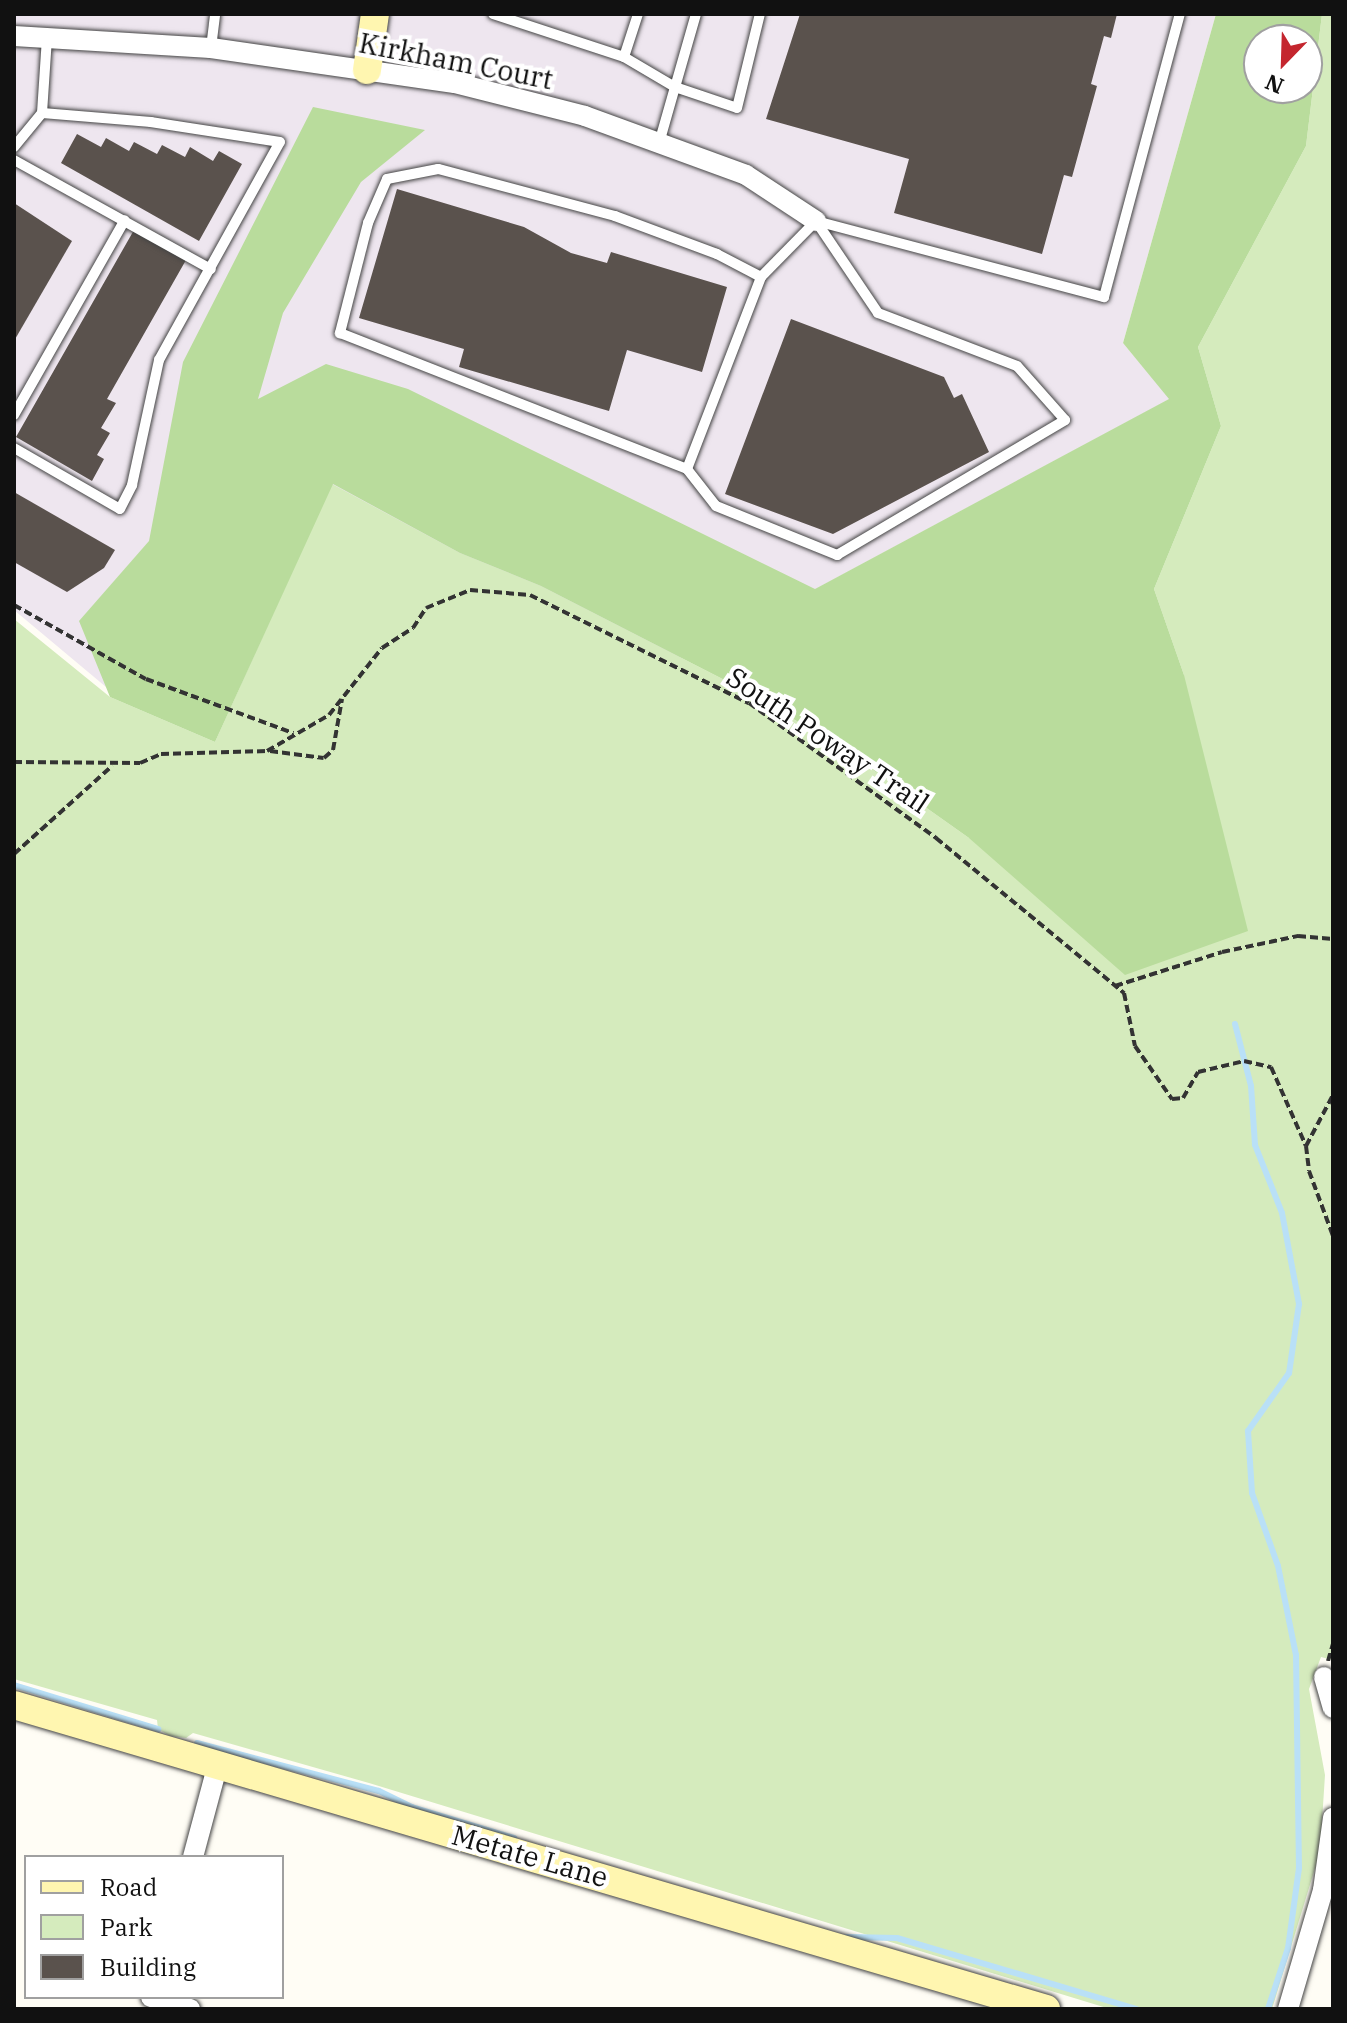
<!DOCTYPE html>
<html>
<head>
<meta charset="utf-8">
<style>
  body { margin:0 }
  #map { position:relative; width:1347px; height:2023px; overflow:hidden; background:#fffdf5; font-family:"IBM Plex Serif",serif }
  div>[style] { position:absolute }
  .industrial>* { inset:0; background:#eee6ef }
  .green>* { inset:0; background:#d5ebbd }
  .forest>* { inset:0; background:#b9dc9c }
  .stream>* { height:6px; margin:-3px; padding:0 3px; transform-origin:3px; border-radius:3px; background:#b9e0f7 }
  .building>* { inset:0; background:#5a524d }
  .path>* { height:4px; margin-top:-2px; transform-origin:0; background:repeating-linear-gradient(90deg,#333 0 8px,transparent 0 12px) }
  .roads { filter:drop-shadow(0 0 2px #444) drop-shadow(0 0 2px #444) }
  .lane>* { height:10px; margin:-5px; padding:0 5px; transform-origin:5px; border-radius:5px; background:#fff }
  .street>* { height:20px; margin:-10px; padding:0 10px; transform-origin:10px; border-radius:10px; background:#fff }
  .secondary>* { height:28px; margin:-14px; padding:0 14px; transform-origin:14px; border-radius:14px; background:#fff6b0 }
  span { translate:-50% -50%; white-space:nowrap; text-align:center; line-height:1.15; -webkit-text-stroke:8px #fff; paint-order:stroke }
  .street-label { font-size:28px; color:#111 }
  .frame { position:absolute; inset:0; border:16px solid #111; pointer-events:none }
  .legend { position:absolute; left:24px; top:1855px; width:260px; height:144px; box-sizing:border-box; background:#fff; border:2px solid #a0a0a0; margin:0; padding:10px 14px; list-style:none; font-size:24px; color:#111 }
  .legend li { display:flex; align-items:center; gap:16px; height:40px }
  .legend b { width:40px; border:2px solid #a0a0a0 }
  .north { position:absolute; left:1243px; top:24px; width:80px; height:80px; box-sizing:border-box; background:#fff; border:2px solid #a0a0a0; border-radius:50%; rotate:203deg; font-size:22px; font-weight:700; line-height:32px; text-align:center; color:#111 }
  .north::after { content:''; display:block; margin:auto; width:28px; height:36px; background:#c4262e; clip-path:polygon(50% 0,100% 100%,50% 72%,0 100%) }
</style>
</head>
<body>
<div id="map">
  <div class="industrial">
    <div style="clip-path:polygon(14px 14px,1216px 14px,1123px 343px,1170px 399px,689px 657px,112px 692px,14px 610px)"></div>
  </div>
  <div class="green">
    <div style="clip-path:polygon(1322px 14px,1333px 14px,1333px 1660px,1321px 1657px,1309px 1689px,1325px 1775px,1320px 1852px,1272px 2009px,1110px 2009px,369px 1783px,193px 1733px,186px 1738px,170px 1736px,158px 1729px,157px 1720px,14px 1679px,14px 619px,110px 697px,215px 742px,332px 484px,460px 553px,541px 586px,746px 691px,839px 746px,969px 838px,1184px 675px,1154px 589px,1221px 426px,1198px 347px,1306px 146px)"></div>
  </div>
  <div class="forest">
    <div style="clip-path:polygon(evenodd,1216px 14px,1322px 14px,1306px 146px,1198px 347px,1221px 426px,1154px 589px,1184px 675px,1248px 931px,1125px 975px,969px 838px,839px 746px,746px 691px,541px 586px,460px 553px,333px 484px,215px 742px,110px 697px,79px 621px,149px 541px,183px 362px,313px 107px,425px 130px,361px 182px,283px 313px,258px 399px,326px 364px,408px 389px,815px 589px,1169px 399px,1123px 343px,1216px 14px,1259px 40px,1307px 40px,1307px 88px,1259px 88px,1259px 40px)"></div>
  </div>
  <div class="stream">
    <div style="left:1235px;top:1024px;width:64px;rotate:75.5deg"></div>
    <div style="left:1251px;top:1086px;width:59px;rotate:86.1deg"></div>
    <div style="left:1255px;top:1145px;width:73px;rotate:68.3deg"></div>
    <div style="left:1282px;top:1213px;width:93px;rotate:79.4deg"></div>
    <div style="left:1299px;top:1304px;width:70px;rotate:98.2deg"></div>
    <div style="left:1289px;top:1373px;width:71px;rotate:125.3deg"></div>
    <div style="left:1248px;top:1431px;width:62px;rotate:86.3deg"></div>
    <div style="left:1252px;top:1493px;width:77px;rotate:70.4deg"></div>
    <div style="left:1278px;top:1566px;width:91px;rotate:78.6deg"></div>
    <div style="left:1296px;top:1655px;width:213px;rotate:89.2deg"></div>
    <div style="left:1299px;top:1868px;width:81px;rotate:97.8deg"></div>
    <div style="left:1288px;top:1948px;width:64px;rotate:108.2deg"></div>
    <div style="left:14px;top:1685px;width:151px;rotate:17deg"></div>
    <div style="left:197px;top:1743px;width:188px;rotate:14.8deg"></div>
    <div style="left:379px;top:1791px;width:37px;rotate:26deg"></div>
    <div style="left:412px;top:1807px;width:107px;rotate:16.9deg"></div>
    <div style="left:847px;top:1937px;width:50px;rotate:1.1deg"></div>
    <div style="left:897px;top:1938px;width:250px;rotate:16.5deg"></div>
  </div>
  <div class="building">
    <div style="clip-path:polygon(800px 14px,1117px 14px,1111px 38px,1104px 36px,1091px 84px,1097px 86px,1072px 177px,1064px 175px,1042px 254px,894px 213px,909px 159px,766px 119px)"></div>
    <div style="clip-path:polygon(77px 134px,101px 147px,106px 138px,129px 151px,134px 142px,157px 154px,162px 145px,185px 157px,190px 147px,213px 161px,219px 151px,242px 164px,199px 241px,61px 163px)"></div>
    <div style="clip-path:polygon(397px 189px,524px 227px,571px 253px,607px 263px,611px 252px,727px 287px,702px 372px,627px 350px,609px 411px,459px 367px,464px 349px,359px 318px)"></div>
    <div style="clip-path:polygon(14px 203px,72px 241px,14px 341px)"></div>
    <div style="clip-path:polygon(134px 230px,186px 260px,107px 399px,116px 403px,101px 428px,110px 433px,97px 455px,104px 459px,92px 481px,16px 437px)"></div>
    <div style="clip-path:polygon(791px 319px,944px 377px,954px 398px,962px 394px,989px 452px,833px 534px,725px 494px)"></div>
    <div style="clip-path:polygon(14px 492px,115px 550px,104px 568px,67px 592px,14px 562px)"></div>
  </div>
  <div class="path">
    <div style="left:14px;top:605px;width:151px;rotate:29.3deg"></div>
    <div style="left:146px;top:679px;width:157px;rotate:20.2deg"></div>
    <div style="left:270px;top:751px;width:54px;rotate:7.4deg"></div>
    <div style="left:324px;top:758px;width:12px;rotate:-42deg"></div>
    <div style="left:333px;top:750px;width:52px;rotate:-80deg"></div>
    <div style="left:14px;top:762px;width:126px;rotate:0.5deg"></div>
    <div style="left:140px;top:763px;width:23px;rotate:-23deg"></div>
    <div style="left:161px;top:754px;width:106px;rotate:-1.6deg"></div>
    <div style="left:267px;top:751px;width:72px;rotate:-30.1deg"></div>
    <div style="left:329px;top:715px;width:85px;rotate:-51.7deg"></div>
    <div style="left:382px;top:648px;width:37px;rotate:-33deg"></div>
    <div style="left:413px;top:628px;width:24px;rotate:-57deg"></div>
    <div style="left:426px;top:608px;width:48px;rotate:-22.2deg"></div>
    <div style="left:470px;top:590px;width:60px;rotate:4.8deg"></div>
    <div style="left:530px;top:595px;width:244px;rotate:26.3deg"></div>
    <div style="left:749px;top:703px;width:231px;rotate:35.8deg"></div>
    <div style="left:936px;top:838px;width:244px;rotate:39.5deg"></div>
    <div style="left:1124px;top:993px;width:54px;rotate:78.3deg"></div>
    <div style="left:1135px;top:1046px;width:65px;rotate:55.1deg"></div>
    <div style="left:1172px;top:1099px;width:11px;rotate:-5deg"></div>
    <div style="left:1183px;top:1098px;width:30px;rotate:-60deg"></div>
    <div style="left:1198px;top:1072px;width:47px;rotate:-13.4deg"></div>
    <div style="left:1244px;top:1061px;width:28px;rotate:13deg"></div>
    <div style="left:1271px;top:1067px;width:86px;rotate:66.1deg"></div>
    <div style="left:1306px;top:1146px;width:58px;rotate:-62.1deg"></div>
    <div style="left:14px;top:854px;width:132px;rotate:-41.9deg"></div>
    <div style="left:1115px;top:986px;width:112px;rotate:-17.6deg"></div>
    <div style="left:1222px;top:952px;width:78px;rotate:-11.9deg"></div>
    <div style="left:1298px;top:936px;width:35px;rotate:5deg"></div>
    <div style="left:1306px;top:1146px;width:25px;rotate:83deg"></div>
    <div style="left:1309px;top:1171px;width:69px;rotate:69.7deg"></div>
    <div style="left:1328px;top:1661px;width:18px;rotate:-74deg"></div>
  </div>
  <div class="roads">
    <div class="lane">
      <div style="left:493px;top:14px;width:138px;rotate:18.2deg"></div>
      <div style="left:624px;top:57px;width:59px;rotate:30.5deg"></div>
      <div style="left:675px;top:87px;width:58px;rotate:105.9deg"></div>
      <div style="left:696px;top:14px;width:76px;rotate:106deg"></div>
      <div style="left:675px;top:87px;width:65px;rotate:18.7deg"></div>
      <div style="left:737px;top:108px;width:97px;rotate:-76.3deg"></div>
      <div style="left:211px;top:48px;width:34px;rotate:-83deg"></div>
      <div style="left:624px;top:57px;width:45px;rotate:-72deg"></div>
      <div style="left:14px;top:147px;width:44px;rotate:-50.5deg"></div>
      <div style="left:14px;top:160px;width:225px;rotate:29deg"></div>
      <div style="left:816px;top:221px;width:298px;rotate:14.8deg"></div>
      <div style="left:1104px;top:297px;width:293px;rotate:-75deg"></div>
      <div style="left:761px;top:277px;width:50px;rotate:-152.4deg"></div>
      <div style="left:717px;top:254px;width:109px;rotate:-159.6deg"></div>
      <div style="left:615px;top:216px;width:183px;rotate:-165.1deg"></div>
      <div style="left:438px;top:169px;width:52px;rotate:168.9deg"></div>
      <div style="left:387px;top:179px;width:48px;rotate:113.4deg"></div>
      <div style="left:368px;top:223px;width:114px;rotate:104.3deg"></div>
      <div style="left:340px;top:333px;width:373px;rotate:21.4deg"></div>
      <div style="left:687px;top:469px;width:206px;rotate:-68.9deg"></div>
      <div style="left:761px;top:277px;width:78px;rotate:-45.5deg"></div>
      <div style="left:14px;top:415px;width:224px;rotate:-60.4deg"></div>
      <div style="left:14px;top:448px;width:122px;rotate:29.9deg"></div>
      <div style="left:120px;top:509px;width:27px;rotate:-63deg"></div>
      <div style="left:132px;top:485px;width:128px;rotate:-77.8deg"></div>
      <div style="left:159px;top:360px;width:249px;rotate:-61deg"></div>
      <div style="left:280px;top:142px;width:131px;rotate:-171.2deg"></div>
      <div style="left:151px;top:122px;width:109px;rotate:-175.3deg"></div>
      <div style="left:42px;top:113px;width:75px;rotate:-86.2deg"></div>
      <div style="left:687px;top:469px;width:47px;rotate:51.9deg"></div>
      <div style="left:716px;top:506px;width:131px;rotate:22deg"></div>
      <div style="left:837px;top:555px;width:265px;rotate:-30.6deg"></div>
      <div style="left:1065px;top:420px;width:72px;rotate:-131.6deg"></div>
      <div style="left:1017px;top:366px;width:149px;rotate:-159.1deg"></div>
      <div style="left:878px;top:313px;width:111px;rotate:-124deg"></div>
    </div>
    <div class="street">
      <div style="left:14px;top:36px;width:197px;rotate:3.5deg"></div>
      <div style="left:211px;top:48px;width:246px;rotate:8.2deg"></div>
      <div style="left:455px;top:83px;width:134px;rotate:14.2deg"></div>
      <div style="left:585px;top:116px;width:171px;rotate:20.1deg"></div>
      <div style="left:746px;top:175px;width:84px;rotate:33.3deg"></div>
      <div style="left:1324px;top:1677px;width:32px;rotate:74deg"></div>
      <div style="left:193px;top:1857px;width:96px;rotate:-75deg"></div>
      <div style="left:151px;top:1997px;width:41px;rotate:17.1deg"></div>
      <div style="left:1288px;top:2009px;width:124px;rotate:-73.6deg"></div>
      <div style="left:1323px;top:1890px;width:73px;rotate:-82.1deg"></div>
    </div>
    <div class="secondary">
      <div style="left:367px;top:70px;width:57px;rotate:-81.9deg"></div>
      <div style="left:14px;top:1705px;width:1076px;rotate:16.41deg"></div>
    </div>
  </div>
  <div class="street-label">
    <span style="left:456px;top:61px;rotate:11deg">Kirkham Court</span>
    <span style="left:828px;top:740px;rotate:34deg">South Poway Trail</span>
    <span style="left:530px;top:1856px;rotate:16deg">Metate Lane</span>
  </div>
  <div class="frame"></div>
  <ul class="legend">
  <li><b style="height:10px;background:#fff6b0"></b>Road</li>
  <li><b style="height:22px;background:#d5ebbd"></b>Park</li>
  <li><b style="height:22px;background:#5a524d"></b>Building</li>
  </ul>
  <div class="north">N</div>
</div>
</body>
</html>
